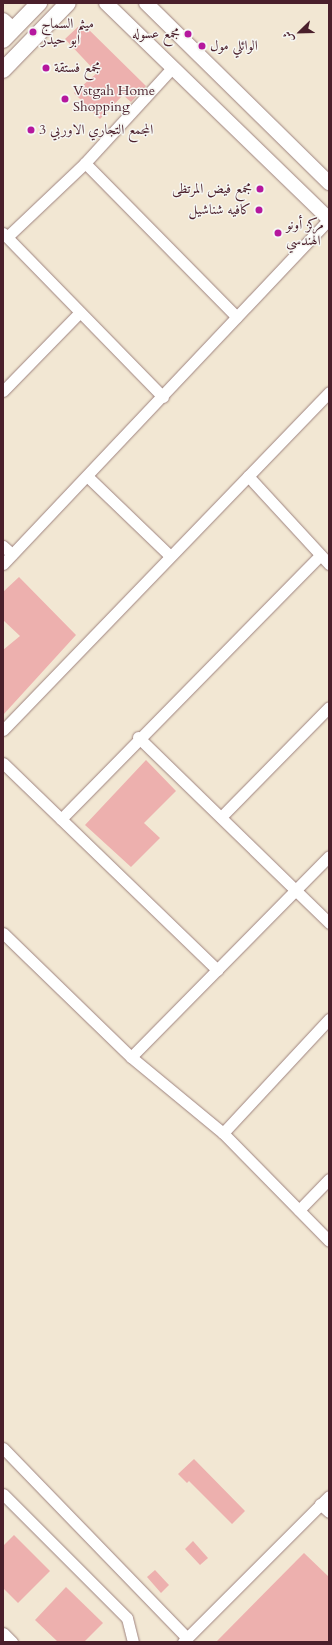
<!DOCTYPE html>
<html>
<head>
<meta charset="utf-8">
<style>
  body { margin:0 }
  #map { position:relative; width:332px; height:1645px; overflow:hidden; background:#f2e7d3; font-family:Cardo,Amiri,serif }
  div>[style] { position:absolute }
  .building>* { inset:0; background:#edb0ae }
  .roads { filter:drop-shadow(0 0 1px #9e837f) drop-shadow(0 0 1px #9e837f) }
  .minor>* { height:11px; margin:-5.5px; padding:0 5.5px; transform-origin:5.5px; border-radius:5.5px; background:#fff }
  .tertiary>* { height:14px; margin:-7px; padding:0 7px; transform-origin:7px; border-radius:7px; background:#fff }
  .secondary>* { height:16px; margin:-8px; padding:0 8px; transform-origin:8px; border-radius:8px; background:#fff }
  .dots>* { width:11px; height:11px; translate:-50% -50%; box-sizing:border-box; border:2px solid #f6f6f2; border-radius:50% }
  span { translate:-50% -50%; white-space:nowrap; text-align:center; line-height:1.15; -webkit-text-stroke:3px #f6f6f2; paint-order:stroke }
  .poi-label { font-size:14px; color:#4a1f2b }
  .left { translate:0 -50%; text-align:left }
  .right { translate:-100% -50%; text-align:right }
  .frame { position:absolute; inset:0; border:4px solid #4a1f2b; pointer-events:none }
  .north { position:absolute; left:280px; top:12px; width:40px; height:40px; -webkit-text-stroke:3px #f6f6f2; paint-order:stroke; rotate:247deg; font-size:11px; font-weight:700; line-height:16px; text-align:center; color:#4a1f2b }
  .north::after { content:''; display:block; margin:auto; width:14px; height:18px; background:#4a1f2b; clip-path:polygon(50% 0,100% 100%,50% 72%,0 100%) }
</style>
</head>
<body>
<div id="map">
  <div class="building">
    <div style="clip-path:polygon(82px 23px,146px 86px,131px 102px,123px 95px,100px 119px,74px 93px,97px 73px,65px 39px)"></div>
    <div style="clip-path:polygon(19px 577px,76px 635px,3px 715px,3px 650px,20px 636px,3px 620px,3px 592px)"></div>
    <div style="clip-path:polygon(146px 760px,176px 791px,144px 823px,160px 838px,131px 867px,85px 825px)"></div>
    <div style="clip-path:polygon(194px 1459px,245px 1511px,232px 1524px,189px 1481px,187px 1483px,178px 1474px)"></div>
    <div style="clip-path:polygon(14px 1535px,50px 1571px,18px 1603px,3px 1588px,3px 1546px)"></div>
    <div style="clip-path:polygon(193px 1541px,208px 1558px,200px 1565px,185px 1549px)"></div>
    <div style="clip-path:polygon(304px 1553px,329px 1577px,329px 1642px,216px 1642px)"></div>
    <div style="clip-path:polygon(155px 1570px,169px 1585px,161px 1593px,147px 1577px)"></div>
    <div style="clip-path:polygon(66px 1587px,103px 1623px,84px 1642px,58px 1642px,35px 1620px)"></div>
  </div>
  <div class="roads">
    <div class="minor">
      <div style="left:85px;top:163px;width:216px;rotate:45.4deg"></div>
      <div style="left:3px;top:233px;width:229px;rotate:45.7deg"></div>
      <div style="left:7px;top:237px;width:108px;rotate:-43.5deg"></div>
      <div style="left:85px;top:163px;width:127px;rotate:-47.5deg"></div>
      <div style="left:3px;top:391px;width:110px;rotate:-45.7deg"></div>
      <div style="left:248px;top:476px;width:120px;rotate:47.4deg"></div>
      <div style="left:88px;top:477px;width:114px;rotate:43.9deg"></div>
      <div style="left:3px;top:546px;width:12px;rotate:42deg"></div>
      <div style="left:3px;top:564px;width:475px;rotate:-46.6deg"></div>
      <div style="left:3px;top:730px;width:470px;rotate:-46deg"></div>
      <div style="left:138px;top:737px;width:267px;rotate:44.2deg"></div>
      <div style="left:3px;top:763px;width:298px;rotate:44deg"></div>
      <div style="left:221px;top:817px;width:154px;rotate:-45.5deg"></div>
      <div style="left:61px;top:819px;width:370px;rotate:-45.5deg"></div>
      <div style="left:3px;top:933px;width:178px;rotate:44.1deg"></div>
      <div style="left:131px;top:1057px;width:119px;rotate:39.6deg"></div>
      <div style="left:223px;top:1133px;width:151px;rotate:45.5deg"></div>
      <div style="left:131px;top:1057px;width:282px;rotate:-45.4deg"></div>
      <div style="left:223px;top:1133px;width:156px;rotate:-47.1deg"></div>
      <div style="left:299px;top:1210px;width:43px;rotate:-45.9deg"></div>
      <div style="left:3px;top:1448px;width:264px;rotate:45.9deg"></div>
      <div style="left:3px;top:1494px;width:175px;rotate:45deg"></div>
      <div style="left:127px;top:1618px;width:25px;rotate:76deg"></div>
      <div style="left:320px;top:1504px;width:12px;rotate:42deg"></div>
      <div style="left:3px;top:1633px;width:13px;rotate:45deg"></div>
      <div style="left:183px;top:1642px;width:206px;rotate:-45deg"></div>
    </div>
    <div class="tertiary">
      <div style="left:106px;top:3px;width:310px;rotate:44.1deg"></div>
      <div style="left:146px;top:3px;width:257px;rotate:44.5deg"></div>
      <div style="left:3px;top:20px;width:13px;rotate:42deg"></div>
    </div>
    <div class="secondary">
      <div style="left:3px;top:40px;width:52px;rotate:-45.8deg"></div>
      <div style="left:3px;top:70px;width:93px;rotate:-45.9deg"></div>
    </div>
  </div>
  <div class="dots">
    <div style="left:33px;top:32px;background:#b5179e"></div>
    <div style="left:188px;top:34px;background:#b5179e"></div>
    <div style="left:202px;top:46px;background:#b5179e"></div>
    <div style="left:46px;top:68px;background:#b5179e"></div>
    <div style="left:65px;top:99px;background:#b5179e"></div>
    <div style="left:31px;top:130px;background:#b5179e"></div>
    <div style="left:260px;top:189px;background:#b5179e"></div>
    <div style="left:259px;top:210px;background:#b5179e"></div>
    <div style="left:278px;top:233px;background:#b5179e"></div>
  </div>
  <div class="poi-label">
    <span class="left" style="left:41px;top:32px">ميثم السماج<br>ابو حيدر</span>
    <span class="right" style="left:180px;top:34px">مجمع عسوله</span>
    <span class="left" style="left:210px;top:46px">الوائلي مول</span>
    <span class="left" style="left:54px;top:68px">مجمع فستقة</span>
    <span class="left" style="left:73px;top:99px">Vstgah Home<br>Shopping</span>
    <span class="left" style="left:39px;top:130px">المجمع التجاري الاوربي 3</span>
    <span class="right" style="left:252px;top:189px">مجمع فيض المرتظى</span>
    <span class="right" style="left:251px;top:210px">كافيه شناشيل</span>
    <span class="left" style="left:286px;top:233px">مركز أونو<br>الهندسي</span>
  </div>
  <div class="frame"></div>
  <div class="north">ش</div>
</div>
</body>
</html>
